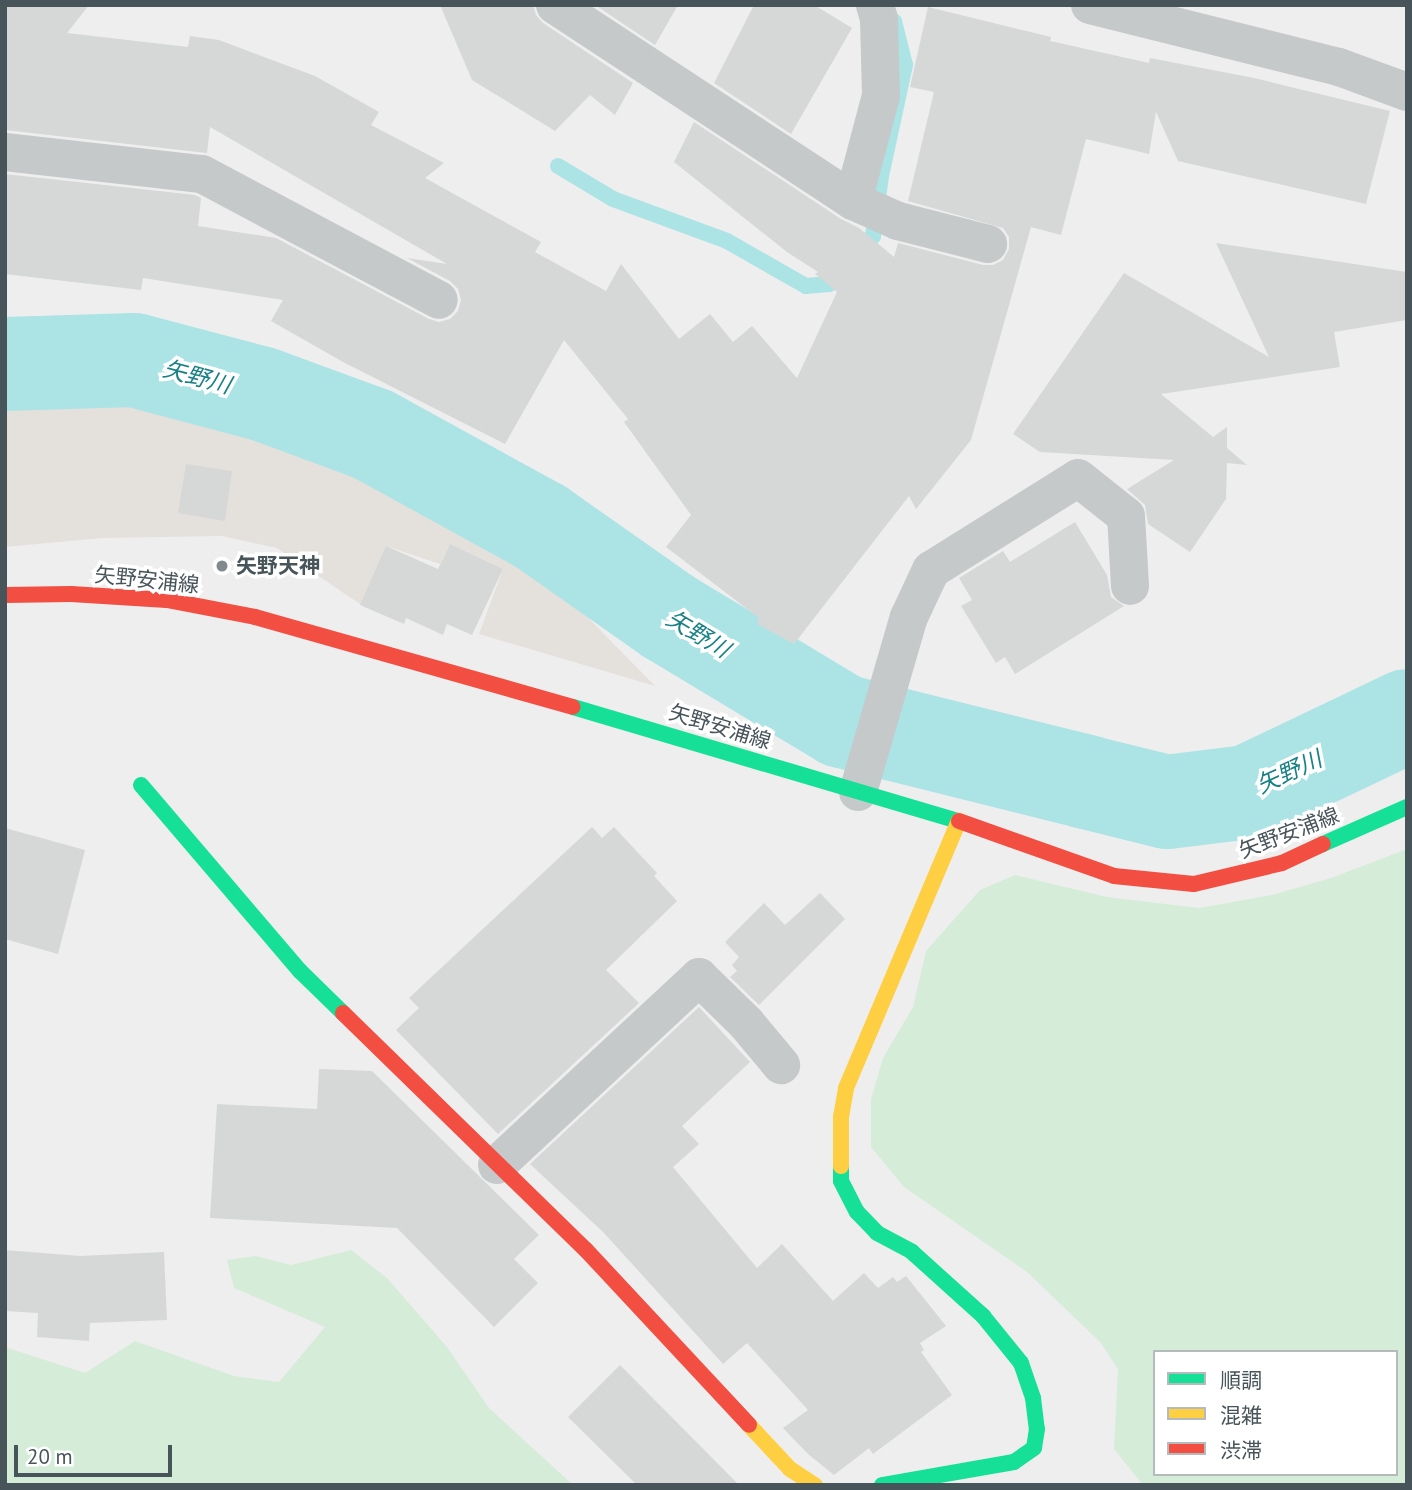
<!DOCTYPE html>
<html>
<head>
<meta charset="utf-8">
<style>
  body { margin:0 }
  #map { position:relative; width:1412px; height:1490px; overflow:hidden; background:#efeeee; font-family:"PT Sans","Noto Sans JP",sans-serif }
  div>[style] { position:absolute }
  .commercial>* { inset:0; background:#e4e0dc }
  .green>* { inset:0; background:#d5ecd9 }
  .stream>* { height:16px; margin:-8px; padding:0 8px; transform-origin:8px; border-radius:8px; background:#ace4e6 }
  .river>* { height:94px; margin:-47px; padding:0 47px; transform-origin:47px; border-radius:47px; background:#ace4e6 }
  .building>* { inset:0; background:#d6d7d7 }
  .street>* { height:38px; margin:-19px; padding:0 19px; transform-origin:19px; border-radius:19px; background:#c6c9ca }
  .fast>* { height:16px; margin:-8px; padding:0 8px; transform-origin:8px; border-radius:8px; background:#16e098 }
  .slow>* { height:16px; margin:-8px; padding:0 8px; transform-origin:8px; border-radius:8px; background:#ffcf43 }
  .jam>* { height:16px; margin:-8px; padding:0 8px; transform-origin:8px; border-radius:8px; background:#f24e42 }
  .dots>* { width:19px; height:19px; translate:-50% -50%; box-sizing:border-box; border:4px solid #fff; border-radius:50% }
  span { translate:-50% -50%; white-space:nowrap; text-align:center; line-height:1.15; -webkit-text-stroke:7px #fff; paint-order:stroke }
  .poi-label { font-size:21px; color:#475459; font-weight:700 }
  .left { translate:0 -50%; text-align:left }
  .street-label { font-size:21px; color:#475459 }
  .water-label { font-size:23px; color:#188185; font-style:italic }
  .frame { position:absolute; inset:0; border:7px solid #475459; pointer-events:none }
  .legend { position:absolute; left:1153px; top:1350px; width:245px; height:126px; box-sizing:border-box; background:#fff; border:2px solid #b5bbbd; margin:0; padding:9px 12px; list-style:none; font-size:21px; color:#475459 }
  .legend li { display:flex; align-items:center; gap:14px; height:35px }
  .legend b { width:35px; border:2px solid #b5bbbd }
  .scale { position:absolute; left:14px; top:1445px; width:158px; height:32px; box-sizing:border-box; border:4px solid #475459; border-top:0; padding-left:9px; font-size:21px; line-height:24px; white-space:nowrap; color:#475459; -webkit-text-stroke:5px #fff; paint-order:stroke }
</style>
</head>
<body>
<div id="map">
  <div class="commercial">
    <div style="clip-path:polygon(31px 396px,182px 407px,276px 433px,553px 582px,655px 686px,479px 634px,503px 569px,450px 544px,440px 564px,386px 546px,366px 608px,277px 548px,222px 536px,102px 538px,5px 547px,5px 403px)"></div>
  </div>
  <div class="green">
    <div style="clip-path:polygon(evenodd,1407px 849px,1407px 1485px,1143px 1485px,1114px 1449px,1118px 1369px,1100px 1342px,1027px 1272px,904px 1187px,871px 1147px,871px 1099px,883px 1058px,913px 1007px,926px 951px,980px 890px,1015px 875px,1107px 897px,1199px 908px,1272px 895px,1331px 878px,1407px 849px,1155px 1352px,1396px 1352px,1396px 1474px,1155px 1474px,1155px 1352px)"></div>
    <div style="clip-path:polygon(351px 1250px,387px 1278px,447px 1347px,489px 1408px,573px 1485px,5px 1485px,5px 1347px,85px 1373px,135px 1341px,234px 1376px,279px 1382px,325px 1327px,234px 1288px,227px 1260px,256px 1256px,291px 1265px)"></div>
  </div>
  <div class="stream">
    <div style="left:558px;top:166px;width:64px;rotate:31deg"></div>
    <div style="left:613px;top:199px;width:121px;rotate:20.2deg"></div>
    <div style="left:727px;top:241px;width:91px;rotate:29.7deg"></div>
    <div style="left:806px;top:286px;width:23px;rotate:-5deg"></div>
    <div style="left:829px;top:284px;width:19px;rotate:-36deg"></div>
    <div style="left:858px;top:256px;width:25px;rotate:-53deg"></div>
    <div style="left:873px;top:236px;width:61px;rotate:-82.4deg"></div>
    <div style="left:881px;top:176px;width:114px;rotate:-77.8deg"></div>
    <div style="left:905px;top:65px;width:45px;rotate:-104deg"></div>
  </div>
  <div class="river">
    <div style="left:5px;top:364px;width:129px;rotate:-1.8deg"></div>
    <div style="left:134px;top:360px;width:133px;rotate:14.8deg"></div>
    <div style="left:263px;top:394px;width:116px;rotate:20.2deg"></div>
    <div style="left:372px;top:434px;width:193px;rotate:28.8deg"></div>
    <div style="left:541px;top:527px;width:156px;rotate:35.1deg"></div>
    <div style="left:669px;top:617px;width:202px;rotate:31deg"></div>
    <div style="left:842px;top:721px;width:252px;rotate:14deg"></div>
    <div style="left:1086px;top:782px;width:83px;rotate:13.9deg"></div>
    <div style="left:1167px;top:802px;width:82px;rotate:-7deg"></div>
    <div style="left:1248px;top:792px;width:176px;rotate:-25.5deg"></div>
  </div>
  <div class="building">
    <div style="clip-path:polygon(5px 5px,89px 5px,67px 33px,188px 47px,190px 36px,219px 40px,315px 76px,379px 112px,371px 125px,444px 163px,425px 178px,541px 242px,535px 252px,606px 291px,621px 264px,679px 339px,710px 314px,733px 342px,752px 326px,797px 378px,837px 292px,815px 274px,818px 272px,787px 252px,674px 162px,694px 122px,841px 219px,859px 228px,894px 257px,898px 243px,983px 265px,993px 265px,1003px 260px,1009px 249px,1009px 237px,1003px 228px,908px 201px,934px 92px,910px 87px,928px 7px,1051px 37px,1050px 41px,1149px 63px,1150px 58px,1254px 78px,1390px 111px,1366px 204px,1178px 161px,1156px 112px,1149px 154px,1086px 139px,1061px 235px,1031px 227px,971px 440px,916px 509px,909px 496px,794px 644px,757px 624px,759px 618px,666px 547px,691px 515px,624px 422px,628px 419px,564px 340px,505px 444px,343px 362px,271px 321px,283px 300px,143px 278px,141px 290px,5px 274px,5px 174px,195px 195px,201px 198px,198px 226px,276px 238px,429px 319px,439px 322px,450px 319px,458px 311px,461px 300px,458px 289px,450px 281px,407px 258px,447px 264px,210px 127px,207px 153px,5px 130px)"></div>
    <div style="clip-path:polygon(440px 5px,533px 5px,536px 15px,543px 23px,633px 83px,615px 115px,590px 95px,555px 131px,472px 80px)"></div>
    <div style="clip-path:polygon(595px 5px,678px 5px,655px 45px)"></div>
    <div style="clip-path:polygon(754px 5px,814px 5px,852px 28px,791px 134px,714px 83px)"></div>
    <div style="clip-path:polygon(1216px 243px,1407px 272px,1407px 320px,1334px 332px,1340px 367px,1161px 394px,1213px 437px,1227px 427px,1227px 448px,1247px 465px,1227px 463px,1226px 499px,1190px 552px,1148px 524px,1145px 505px,1127px 489px,1174px 460px,1040px 452px,1013px 434px,1124px 273px,1269px 357px)"></div>
    <div style="clip-path:polygon(186px 464px,232px 471px,225px 521px,178px 513px)"></div>
    <div style="clip-path:polygon(1075px 522px,1107px 575px,1111px 597px,1124px 606px,1015px 674px,1005px 657px,996px 663px,961px 606px,972px 600px,959px 578px,1003px 551px,1010px 562px)"></div>
    <div style="clip-path:polygon(450px 544px,503px 569px,472px 635px,447px 624px,443px 635px,406px 618px,404px 624px,360px 605px,386px 546px,438px 569px)"></div>
    <div style="clip-path:polygon(592px 827px,602px 838px,614px 827px,657px 873px,654px 876px,677px 901px,606px 970px,639px 1003px,498px 1134px,396px 1030px,419px 1008px,409px 998px)"></div>
    <div style="clip-path:polygon(5px 828px,85px 850px,58px 954px,5px 939px)"></div>
    <div style="clip-path:polygon(820px 893px,845px 919px,759px 1005px,730px 977px,737px 971px,732px 965px,739px 957px,725px 942px,764px 903px,785px 925px)"></div>
    <div style="clip-path:polygon(699px 1007px,750px 1062px,682px 1126px,699px 1144px,673px 1167px,757px 1268px,782px 1244px,833px 1301px,864px 1273px,878px 1288px,893px 1277px,897px 1282px,906px 1276px,946px 1326px,920px 1343px,924px 1350px,921px 1352px,952px 1395px,873px 1454px,869px 1448px,834px 1475px,808px 1454px,783px 1428px,808px 1410px,747px 1343px,723px 1364px,604px 1233px,530px 1164px)"></div>
    <div style="clip-path:polygon(319px 1069px,372px 1071px,539px 1235px,514px 1259px,538px 1283px,494px 1327px,397px 1228px,210px 1218px,217px 1104px,317px 1109px)"></div>
    <div style="clip-path:polygon(5px 1250px,80px 1256px,164px 1252px,167px 1320px,90px 1323px,89px 1341px,37px 1337px,38px 1313px,5px 1311px)"></div>
    <div style="clip-path:polygon(620px 1365px,739px 1485px,637px 1485px,568px 1417px)"></div>
  </div>
  <div class="street">
    <div style="left:555px;top:5px;width:357px;rotate:33.3deg"></div>
    <div style="left:853px;top:201px;width:49px;rotate:24deg"></div>
    <div style="left:898px;top:221px;width:93px;rotate:14.3deg"></div>
    <div style="left:1090px;top:5px;width:257px;rotate:14deg"></div>
    <div style="left:1339px;top:67px;width:72px;rotate:20.2deg"></div>
    <div style="left:5px;top:152px;width:198px;rotate:6.4deg"></div>
    <div style="left:202px;top:174px;width:268px;rotate:28deg"></div>
    <div style="left:853px;top:201px;width:109px;rotate:-75.1deg"></div>
    <div style="left:881px;top:96px;width:77px;rotate:-91.5deg"></div>
    <div style="left:879px;top:19px;width:15px;rotate:-106deg"></div>
    <div style="left:858px;top:792px;width:182px;rotate:-73.8deg"></div>
    <div style="left:909px;top:617px;width:52px;rotate:-64.9deg"></div>
    <div style="left:931px;top:570px;width:173px;rotate:-32deg"></div>
    <div style="left:1078px;top:478px;width:61px;rotate:38.4deg"></div>
    <div style="left:1126px;top:516px;width:70px;rotate:86.7deg"></div>
    <div style="left:497px;top:1165px;width:276px;rotate:-42.9deg"></div>
    <div style="left:699px;top:977px;width:66px;rotate:44.4deg"></div>
    <div style="left:746px;top:1023px;width:55px;rotate:50.2deg"></div>
  </div>
  <div class="fast">
    <div style="left:573px;top:707px;width:402px;rotate:16.5deg"></div>
    <div style="left:141px;top:785px;width:245px;rotate:49.5deg"></div>
    <div style="left:300px;top:971px;width:60px;rotate:44.3deg"></div>
    <div style="left:1323px;top:844px;width:92px;rotate:-23.8deg"></div>
    <div style="left:841px;top:1166px;width:15px;rotate:90deg"></div>
    <div style="left:841px;top:1181px;width:35px;rotate:63deg"></div>
    <div style="left:857px;top:1212px;width:29px;rotate:46deg"></div>
    <div style="left:877px;top:1233px;width:40px;rotate:28deg"></div>
    <div style="left:912px;top:1252px;width:96px;rotate:42deg"></div>
    <div style="left:983px;top:1316px;width:60px;rotate:51deg"></div>
    <div style="left:1021px;top:1363px;width:37px;rotate:71deg"></div>
    <div style="left:1033px;top:1398px;width:31px;rotate:83deg"></div>
    <div style="left:1037px;top:1429px;width:19px;rotate:99deg"></div>
    <div style="left:1034px;top:1448px;width:24px;rotate:145deg"></div>
    <div style="left:1014px;top:1462px;width:134px;rotate:170.1deg"></div>
  </div>
  <div class="slow">
    <div style="left:841px;top:1166px;width:49px;rotate:-90deg"></div>
    <div style="left:841px;top:1117px;width:29px;rotate:-80deg"></div>
    <div style="left:846px;top:1088px;width:290px;rotate:-67.1deg"></div>
    <div style="left:749px;top:1425px;width:60px;rotate:47deg"></div>
    <div style="left:790px;top:1469px;width:30px;rotate:33deg"></div>
  </div>
  <div class="jam">
    <div style="left:5px;top:595px;width:66px;rotate:-0.9deg"></div>
    <div style="left:71px;top:594px;width:96px;rotate:3.6deg"></div>
    <div style="left:167px;top:600px;width:90px;rotate:10.9deg"></div>
    <div style="left:255px;top:617px;width:330px;rotate:15.8deg"></div>
    <div style="left:959px;top:821px;width:164px;rotate:19.5deg"></div>
    <div style="left:1114px;top:876px;width:80px;rotate:5.7deg"></div>
    <div style="left:1194px;top:884px;width:90px;rotate:-13.4deg"></div>
    <div style="left:1282px;top:863px;width:45px;rotate:-24.9deg"></div>
    <div style="left:343px;top:1013px;width:339px;rotate:44.3deg"></div>
    <div style="left:586px;top:1250px;width:239px;rotate:47deg"></div>
  </div>
  <div class="dots">
    <div style="left:222px;top:566px;background:#828a8d"></div>
  </div>
  <div class="poi-label">
    <span class="left" style="left:236px;top:566px">矢野天神</span>
  </div>
  <div class="street-label">
    <span style="left:147px;top:580px;rotate:6deg">矢野安浦線</span>
    <span style="left:720px;top:727px;rotate:17deg">矢野安浦線</span>
    <span style="left:1289px;top:833px;rotate:-21deg">矢野安浦線</span>
  </div>
  <div class="water-label">
    <span style="left:197px;top:377px;rotate:15deg">矢野川</span>
    <span style="left:698px;top:634px;rotate:31deg">矢野川</span>
    <span style="left:1289px;top:772px;rotate:-25deg">矢野川</span>
  </div>
  <div class="frame"></div>
  <ul class="legend">
  <li><b style="height:9px;background:#16e098"></b>順調</li>
  <li><b style="height:9px;background:#ffcf43"></b>混雑</li>
  <li><b style="height:9px;background:#f24e42"></b>渋滞</li>
  </ul>
  <div class="scale">20 m</div>
</div>
</body>
</html>
